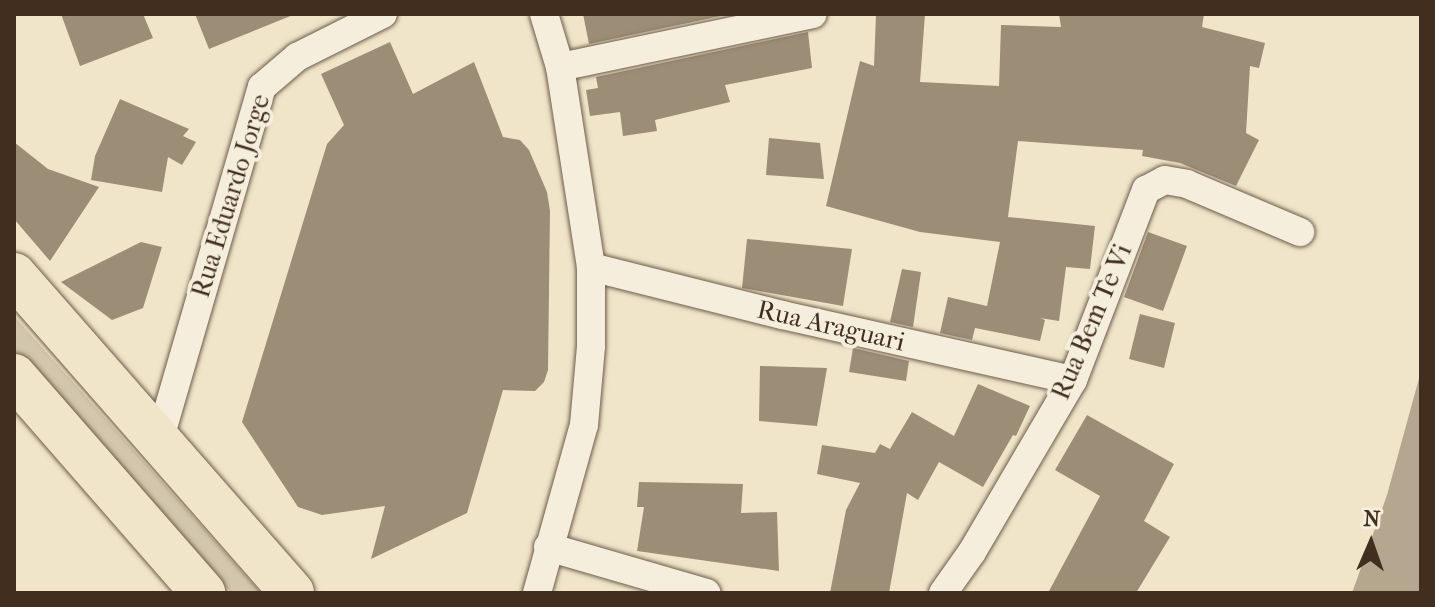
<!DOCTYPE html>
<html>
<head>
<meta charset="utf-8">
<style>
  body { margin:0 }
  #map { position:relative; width:1435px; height:607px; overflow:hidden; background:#f0e5c9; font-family:"IM FELL French Canon",serif }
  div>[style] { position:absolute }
  .green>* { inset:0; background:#d2c6ac }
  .water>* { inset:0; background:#b5a78f }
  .building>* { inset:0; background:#9c8d77 }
  .roads { filter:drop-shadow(0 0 2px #6e5c4a) drop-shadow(0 0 2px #6e5c4a) }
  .street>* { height:28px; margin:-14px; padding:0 14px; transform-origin:14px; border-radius:14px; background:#f5eedc }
  .primary>* { height:44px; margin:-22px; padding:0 22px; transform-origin:22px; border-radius:22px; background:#f0e5c9 }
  span { translate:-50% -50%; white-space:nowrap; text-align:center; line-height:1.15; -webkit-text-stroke:8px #f5eedc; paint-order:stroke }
  .street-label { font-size:26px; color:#422e1f }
  .frame { position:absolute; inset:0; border:16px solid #422e1f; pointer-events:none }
  .north { position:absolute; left:1331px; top:503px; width:80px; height:80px; -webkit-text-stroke:6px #f5eedc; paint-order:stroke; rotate:2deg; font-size:22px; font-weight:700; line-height:32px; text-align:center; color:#422e1f }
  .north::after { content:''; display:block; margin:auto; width:28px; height:36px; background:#422e1f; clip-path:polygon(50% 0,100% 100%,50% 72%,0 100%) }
</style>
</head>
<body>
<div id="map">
  <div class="green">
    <div style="clip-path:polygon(14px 316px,261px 593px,231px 593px,14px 351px)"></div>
  </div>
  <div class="water">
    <div style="clip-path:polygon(1421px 371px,1421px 593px,1352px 593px,1387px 495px)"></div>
  </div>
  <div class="building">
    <div style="clip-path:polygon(61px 14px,143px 14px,153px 38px,80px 66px)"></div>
    <div style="clip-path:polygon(195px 14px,293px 14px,293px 15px,209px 49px)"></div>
    <div style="clip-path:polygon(583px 14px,730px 14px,589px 44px)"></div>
    <div style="clip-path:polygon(876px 14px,925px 14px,920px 82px,999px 86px,1001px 25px,1061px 27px,1059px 14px,1204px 14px,1202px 27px,1265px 43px,1259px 68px,1250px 66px,1246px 133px,1259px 140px,1236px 186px,1180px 163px,1142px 156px,1143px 150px,1018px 141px,1008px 217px,1095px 226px,1090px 269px,1066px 267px,1059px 321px,1040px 318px,1045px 320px,1040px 341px,975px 328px,972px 340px,940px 333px,948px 297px,987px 306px,1000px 242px,920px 232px,826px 206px,860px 61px,874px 66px)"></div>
    <div style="clip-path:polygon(808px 32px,812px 68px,725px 85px,730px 102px,655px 120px,657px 131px,623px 136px,620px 112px,590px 116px,586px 90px,598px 88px,596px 77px)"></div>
    <div style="clip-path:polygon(390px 42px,413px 94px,474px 62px,503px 137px,520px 140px,529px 150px,547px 192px,550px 211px,548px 370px,544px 382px,535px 391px,503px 390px,467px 513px,371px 559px,385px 506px,322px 515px,298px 507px,242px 422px,327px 144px,344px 125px,321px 74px)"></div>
    <div style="clip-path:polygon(120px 99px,189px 129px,183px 136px,196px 142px,182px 165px,168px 157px,162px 192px,91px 180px,95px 156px)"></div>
    <div style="clip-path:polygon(769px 138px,820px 143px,824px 179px,766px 175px)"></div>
    <div style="clip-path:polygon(14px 142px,48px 169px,99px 187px,50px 261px,14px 219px)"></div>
    <div style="clip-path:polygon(1148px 232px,1187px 246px,1163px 311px,1124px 297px)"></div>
    <div style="clip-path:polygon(747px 239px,852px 249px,843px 306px,742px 288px)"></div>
    <div style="clip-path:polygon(141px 242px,162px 247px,143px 308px,112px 320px,61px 282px)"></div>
    <div style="clip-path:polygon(902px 269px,921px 272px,913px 327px,890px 322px)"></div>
    <div style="clip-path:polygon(1140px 314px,1175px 323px,1164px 368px,1129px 359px)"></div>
    <div style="clip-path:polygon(853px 348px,909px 361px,906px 381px,849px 372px)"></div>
    <div style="clip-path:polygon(760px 366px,827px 368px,817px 426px,759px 421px)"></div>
    <div style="clip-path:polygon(978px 384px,1030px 406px,1016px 436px,1013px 435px,983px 487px,939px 462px,918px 500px,907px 493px,889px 593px,830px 593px,846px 510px,860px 483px,817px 474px,822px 445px,875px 453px,880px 444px,890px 449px,912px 412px,954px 436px)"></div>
    <div style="clip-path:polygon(1087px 415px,1174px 464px,1144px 521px,1170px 537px,1136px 593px,1048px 593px,1100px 496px,1055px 470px)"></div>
    <div style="clip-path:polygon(639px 482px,743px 484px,741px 513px,777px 512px,779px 571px,637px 551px,644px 507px,637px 507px)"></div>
  </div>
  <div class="roads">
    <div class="street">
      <div style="left:560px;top:67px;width:258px;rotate:-11.8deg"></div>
      <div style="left:591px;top:267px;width:197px;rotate:14.1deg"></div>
      <div style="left:782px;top:315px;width:298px;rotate:12.6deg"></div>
      <div style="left:159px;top:441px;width:369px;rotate:-73.8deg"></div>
      <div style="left:262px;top:87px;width:46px;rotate:-40.6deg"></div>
      <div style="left:297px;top:57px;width:96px;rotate:-26.6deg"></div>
      <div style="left:548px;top:547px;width:165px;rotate:16.2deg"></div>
      <div style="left:537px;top:593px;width:174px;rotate:-74.4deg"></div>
      <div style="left:584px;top:425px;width:79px;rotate:-84.9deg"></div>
      <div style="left:591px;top:346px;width:79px;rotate:-90deg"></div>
      <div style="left:591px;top:267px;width:202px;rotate:-98.8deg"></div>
      <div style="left:560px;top:67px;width:55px;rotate:-106.8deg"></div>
      <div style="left:943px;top:593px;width:50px;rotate:-54.7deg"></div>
      <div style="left:972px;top:552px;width:199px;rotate:-59.6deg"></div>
      <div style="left:1073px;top:380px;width:204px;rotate:-69deg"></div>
      <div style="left:1146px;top:190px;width:21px;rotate:-28deg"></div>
      <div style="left:1165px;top:180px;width:22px;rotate:10deg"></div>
      <div style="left:1187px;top:184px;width:123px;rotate:23deg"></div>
    </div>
    <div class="primary">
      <div style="left:14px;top:275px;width:422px;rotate:48.8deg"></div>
      <div style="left:14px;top:376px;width:288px;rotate:48.9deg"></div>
    </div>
  </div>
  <div class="street-label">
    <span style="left:231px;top:196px;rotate:-73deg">Rua Eduardo Jorge</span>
    <span style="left:1092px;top:322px;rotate:-67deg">Rua Bem Te Vi</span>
    <span style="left:831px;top:326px;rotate:13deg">Rua Araguari</span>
  </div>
  <div class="frame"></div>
  <div class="north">N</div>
</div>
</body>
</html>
